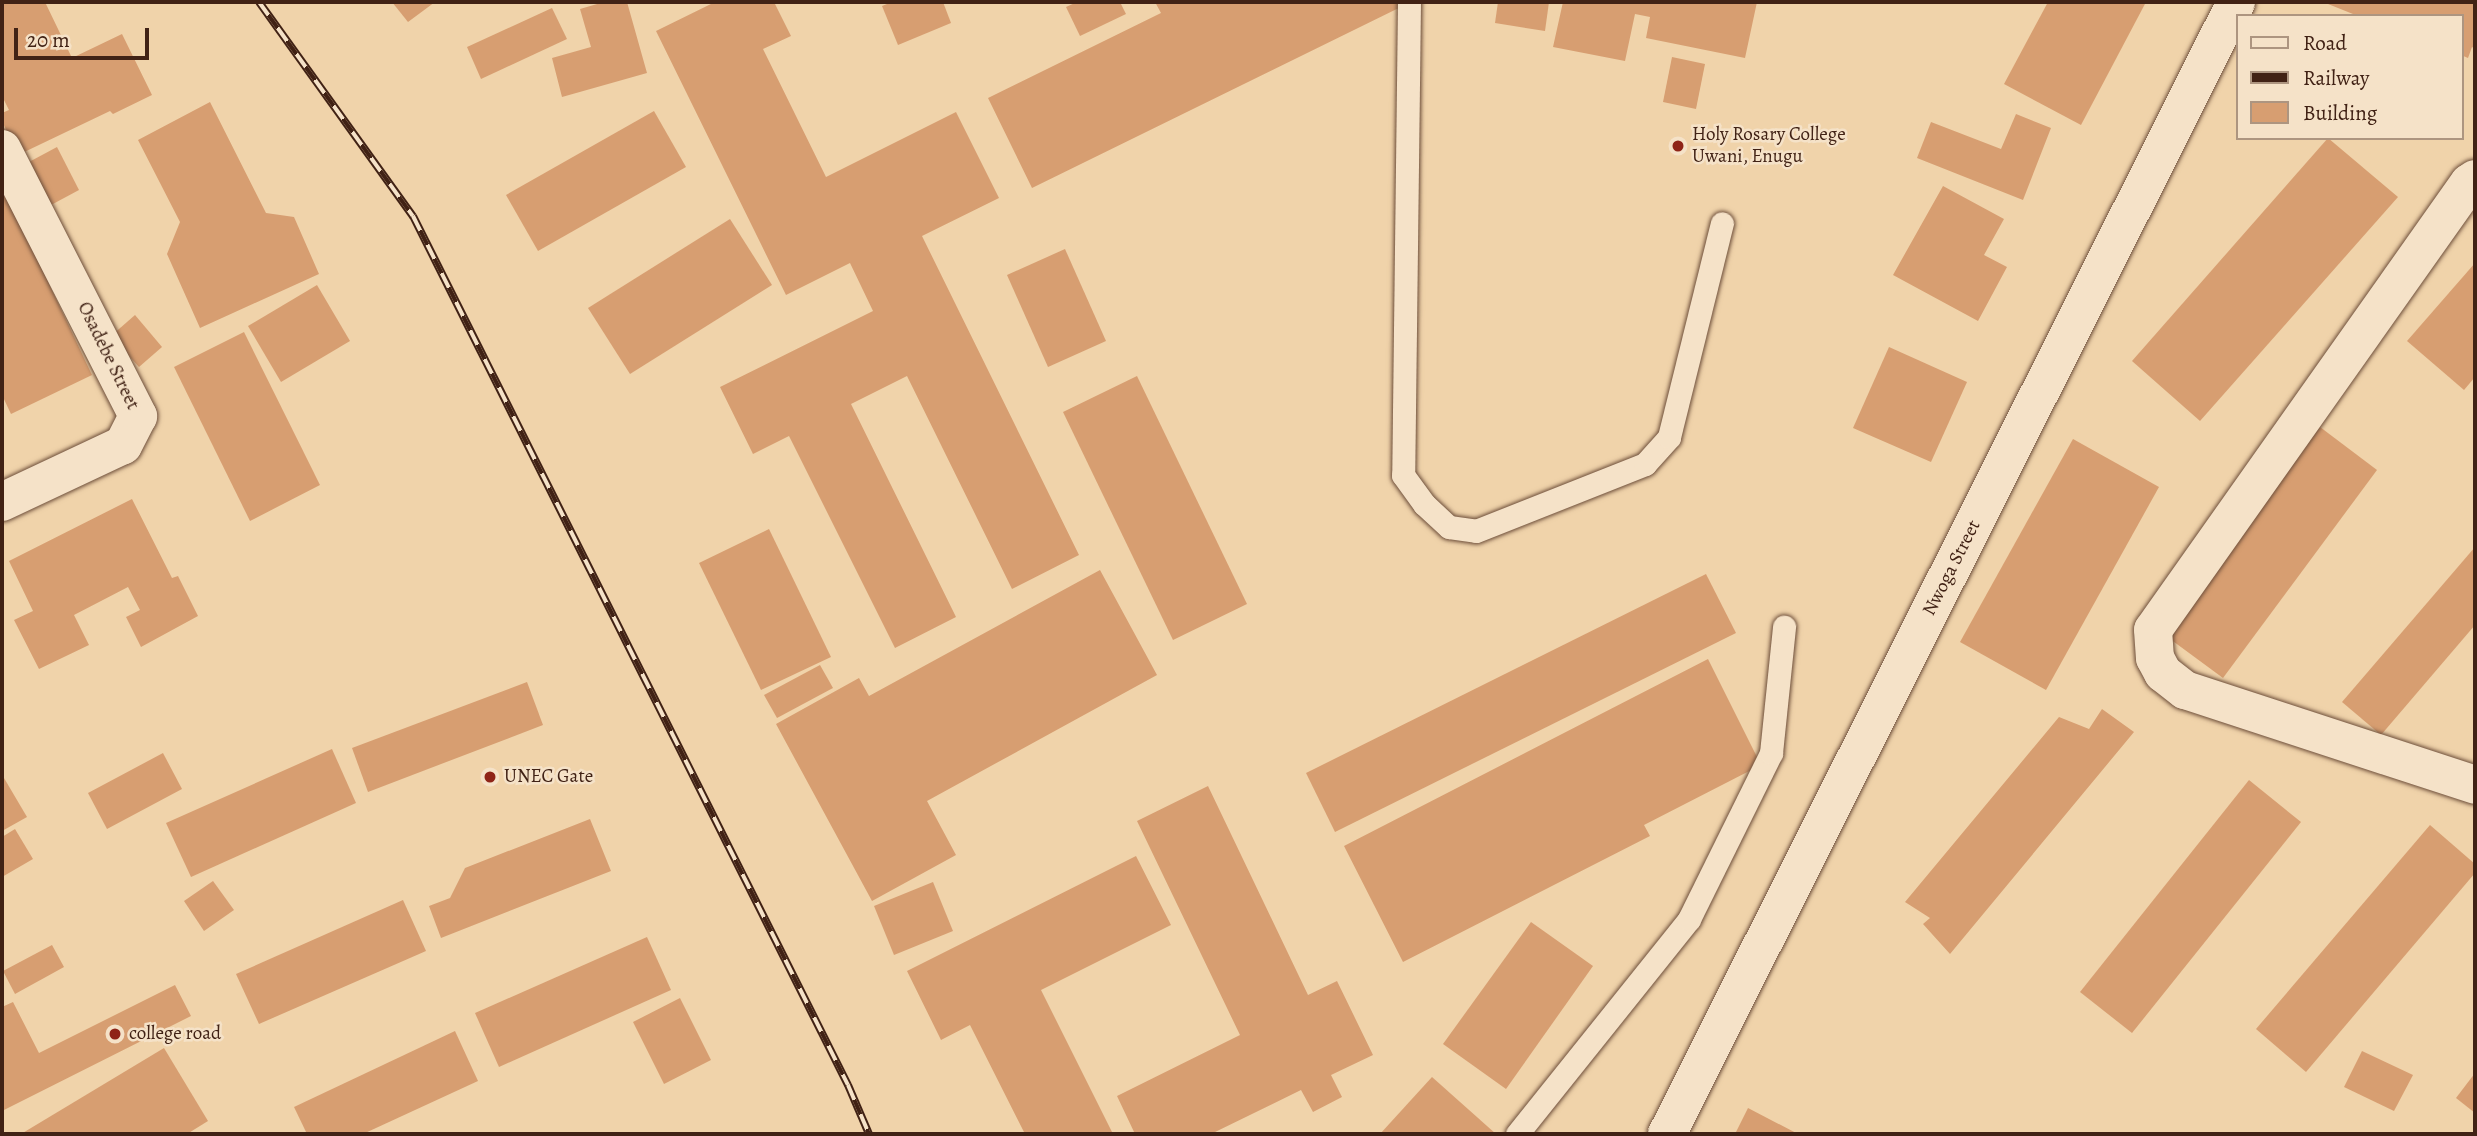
<!DOCTYPE html>
<html>
<head>
<meta charset="utf-8">
<style>
  body { margin:0 }
  #map { position:relative; width:2477px; height:1136px; overflow:hidden; background:#f0d3aa; font-family:Alegreya,serif }
  div>[style] { position:absolute }
  .building>* { inset:0; background:#d79e71 }
  .roads { filter:drop-shadow(0 0 2px #6d4e3a) drop-shadow(0 0 2px #6d4e3a) }
  .service>* { height:23px; margin:-11.5px; padding:0 11.5px; transform-origin:11.5px; border-radius:11.5px; background:#f5e2c8 }
  .minor>* { height:38px; margin:-19px; padding:0 19px; transform-origin:19px; border-radius:19px; background:#f5e2c8 }
  .tertiary>* { height:38px; margin:-19px; padding:0 19px; transform-origin:19px; border-radius:19px; background:#f5e2c8 }
  .rail>* { height:8px; margin-top:-4px; transform-origin:0; background:repeating-linear-gradient(90deg,#f5e2c8 0 16px,#412215 0 32px); box-sizing:border-box; border-block:2px solid #412215 }
  .dots>* { width:19px; height:19px; translate:-50% -50%; box-sizing:border-box; border:4px solid #f5e2c8; border-radius:50% }
  span { translate:-50% -50%; white-space:nowrap; text-align:center; line-height:1.15; -webkit-text-stroke:5px #f5e2c8; paint-order:stroke }
  .poi-label { font-size:19px; color:#412215 }
  .left { translate:0 -50%; text-align:left }
  .street-label { font-size:19px; color:#412215 }
  .frame { position:absolute; inset:0; border:4px solid #412215; pointer-events:none }
  .legend { position:absolute; left:2236px; top:14px; width:228px; height:126px; box-sizing:border-box; background:#f5e2c8; border:2px solid #ad9580; margin:0; padding:9px 12px; list-style:none; font-size:21px; color:#412215 }
  .legend li { display:flex; align-items:center; gap:14px; height:35px }
  .legend b { width:35px; border:2px solid #ad9580 }
  .scale { position:absolute; left:14px; top:28px; width:135px; height:32px; box-sizing:border-box; border:4px solid #412215; border-top:0; padding-left:9px; font-size:21px; line-height:24px; white-space:nowrap; color:#412215; -webkit-text-stroke:5px #f5e2c8; paint-order:stroke }
</style>
</head>
<body>
<div id="map">
  <div class="building">
    <div style="clip-path:polygon(2px 2px,45px 2px,72px 58px,122px 34px,152px 95px,113px 114px,110px 111px,18px 155px,2px 121px,2px 113px,9px 110px,2px 96px)"></div>
    <div style="clip-path:polygon(392px 2px,435px 2px,408px 22px)"></div>
    <div style="clip-path:polygon(604px 2px,627px 2px,647px 73px,562px 97px,552px 58px,591px 47px,580px 9px)"></div>
    <div style="clip-path:polygon(715px 2px,774px 2px,791px 36px,763px 49px,826px 177px,956px 112px,999px 198px,922px 236px,1079px 555px,1012px 589px,907px 376px,851px 404px,956px 617px,895px 648px,789px 436px,753px 454px,720px 387px,873px 311px,850px 263px,786px 295px,656px 31px)"></div>
    <div style="clip-path:polygon(892px 2px,943px 2px,951px 23px,898px 45px,882px 6px)"></div>
    <div style="clip-path:polygon(1077px 2px,1120px 2px,1126px 14px,1080px 36px,1066px 7px)"></div>
    <div style="clip-path:polygon(1155px 2px,1411px 2px,1032px 188px,988px 98px,1161px 13px)"></div>
    <div style="clip-path:polygon(1498px 2px,1549px 2px,1545px 31px,1495px 23px)"></div>
    <div style="clip-path:polygon(1563px 2px,1757px 2px,1745px 58px,1646px 38px,1650px 17px,1635px 14px,1625px 61px,1553px 47px)"></div>
    <div style="clip-path:polygon(2048px 2px,2146px 2px,2081px 125px,2004px 84px)"></div>
    <div style="clip-path:polygon(2329px 2px,2475px 2px,2475px 49px,2472px 47px,2468px 58px,2461px 55px,2461px 16px,2358px 16px,2328px 4px)"></div>
    <div style="clip-path:polygon(552px 8px,567px 39px,481px 79px,467px 47px)"></div>
    <div style="clip-path:polygon(1672px 57px,1705px 64px,1696px 109px,1663px 102px)"></div>
    <div style="clip-path:polygon(210px 102px,266px 213px,294px 217px,319px 274px,200px 328px,167px 254px,180px 222px,138px 140px)"></div>
    <div style="clip-path:polygon(654px 111px,686px 167px,538px 251px,506px 195px)"></div>
    <div style="clip-path:polygon(2016px 114px,2051px 128px,2023px 200px,1917px 158px,1931px 122px,2001px 149px)"></div>
    <div style="clip-path:polygon(2328px 138px,2398px 197px,2200px 421px,2132px 361px)"></div>
    <div style="clip-path:polygon(57px 147px,79px 190px,51px 205px,29px 162px)"></div>
    <div style="clip-path:polygon(2px 184px,92px 375px,11px 414px,2px 395px)"></div>
    <div style="clip-path:polygon(1943px 186px,2004px 219px,1984px 255px,2007px 267px,1978px 321px,1893px 275px)"></div>
    <div style="clip-path:polygon(730px 219px,772px 285px,630px 374px,588px 308px)"></div>
    <div style="clip-path:polygon(1065px 249px,1106px 341px,1048px 367px,1007px 275px)"></div>
    <div style="clip-path:polygon(2475px 263px,2475px 377px,2464px 390px,2407px 341px)"></div>
    <div style="clip-path:polygon(317px 285px,350px 341px,281px 382px,248px 326px)"></div>
    <div style="clip-path:polygon(135px 315px,162px 347px,139px 367px,111px 336px)"></div>
    <div style="clip-path:polygon(244px 332px,320px 485px,250px 521px,174px 367px)"></div>
    <div style="clip-path:polygon(1889px 347px,1967px 382px,1931px 462px,1853px 428px)"></div>
    <div style="clip-path:polygon(1137px 376px,1247px 604px,1173px 640px,1063px 412px)"></div>
    <div style="clip-path:polygon(2320px 427px,2377px 470px,2223px 678px,2166px 636px)"></div>
    <div style="clip-path:polygon(2073px 439px,2159px 487px,2046px 690px,1960px 642px)"></div>
    <div style="clip-path:polygon(132px 499px,172px 578px,178px 576px,198px 616px,141px 647px,126px 617px,140px 610px,128px 587px,74px 615px,89px 645px,39px 669px,14px 620px,33px 611px,9px 561px)"></div>
    <div style="clip-path:polygon(769px 529px,831px 657px,761px 690px,699px 563px)"></div>
    <div style="clip-path:polygon(2475px 547px,2475px 625px,2381px 735px,2342px 702px)"></div>
    <div style="clip-path:polygon(1100px 570px,1157px 675px,927px 801px,956px 855px,872px 901px,776px 724px,859px 678px,869px 696px)"></div>
    <div style="clip-path:polygon(1706px 574px,1736px 633px,1335px 832px,1306px 773px)"></div>
    <div style="clip-path:polygon(1708px 659px,1761px 765px,1644px 825px,1650px 836px,1403px 962px,1344px 846px)"></div>
    <div style="clip-path:polygon(820px 665px,833px 688px,777px 718px,764px 695px)"></div>
    <div style="clip-path:polygon(527px 682px,543px 725px,368px 792px,352px 748px)"></div>
    <div style="clip-path:polygon(2102px 709px,2134px 732px,1950px 954px,1923px 924px,1930px 918px,1905px 902px,2059px 717px,2089px 729px)"></div>
    <div style="clip-path:polygon(332px 749px,356px 803px,191px 877px,166px 823px)"></div>
    <div style="clip-path:polygon(163px 753px,182px 789px,107px 829px,88px 793px)"></div>
    <div style="clip-path:polygon(4px 778px,27px 817px,2px 831px,2px 779px)"></div>
    <div style="clip-path:polygon(2249px 780px,2301px 822px,2132px 1033px,2080px 992px)"></div>
    <div style="clip-path:polygon(1208px 786px,1308px 995px,1337px 981px,1373px 1055px,1331px 1075px,1342px 1097px,1313px 1112px,1301px 1090px,1211px 1134px,1135px 1134px,1117px 1096px,1240px 1035px,1137px 821px)"></div>
    <div style="clip-path:polygon(590px 819px,611px 871px,441px 938px,429px 906px,450px 898px,465px 868px)"></div>
    <div style="clip-path:polygon(2430px 825px,2475px 864px,2475px 873px,2306px 1072px,2256px 1029px)"></div>
    <div style="clip-path:polygon(15px 829px,33px 859px,2px 877px,2px 837px)"></div>
    <div style="clip-path:polygon(1136px 856px,1171px 925px,1041px 990px,1113px 1134px,1025px 1134px,970px 1025px,941px 1040px,907px 971px)"></div>
    <div style="clip-path:polygon(213px 881px,234px 910px,204px 931px,184px 901px)"></div>
    <div style="clip-path:polygon(933px 882px,953px 931px,894px 955px,874px 906px)"></div>
    <div style="clip-path:polygon(403px 900px,426px 951px,259px 1024px,236px 974px)"></div>
    <div style="clip-path:polygon(1531px 922px,1593px 966px,1506px 1089px,1443px 1044px)"></div>
    <div style="clip-path:polygon(647px 937px,671px 990px,499px 1067px,475px 1013px)"></div>
    <div style="clip-path:polygon(52px 945px,64px 967px,15px 994px,3px 971px)"></div>
    <div style="clip-path:polygon(175px 985px,191px 1016px,2px 1111px,2px 1007px,13px 1002px,39px 1053px)"></div>
    <div style="clip-path:polygon(680px 998px,711px 1060px,664px 1084px,633px 1022px)"></div>
    <div style="clip-path:polygon(455px 1031px,478px 1081px,363px 1134px,307px 1134px,294px 1107px)"></div>
    <div style="clip-path:polygon(164px 1048px,208px 1121px,187px 1134px,21px 1134px)"></div>
    <div style="clip-path:polygon(2362px 1051px,2413px 1075px,2394px 1111px,2344px 1087px)"></div>
    <div style="clip-path:polygon(2475px 1073px,2475px 1113px,2456px 1098px)"></div>
    <div style="clip-path:polygon(1432px 1077px,1496px 1134px,1380px 1134px)"></div>
    <div style="clip-path:polygon(1748px 1108px,1798px 1134px,1735px 1134px)"></div>
  </div>
  <div class="roads">
    <div class="service">
      <div style="left:1409px;top:2px;width:473px;rotate:90.7deg"></div>
      <div style="left:1403px;top:475px;width:36px;rotate:54deg"></div>
      <div style="left:1424px;top:504px;width:34px;rotate:43deg"></div>
      <div style="left:1449px;top:527px;width:27px;rotate:8deg"></div>
      <div style="left:1476px;top:531px;width:182px;rotate:-21.6deg"></div>
      <div style="left:1645px;top:464px;width:36px;rotate:-48deg"></div>
      <div style="left:1669px;top:437px;width:220px;rotate:-76.1deg"></div>
      <div style="left:1517px;top:1134px;width:275px;rotate:-51.3deg"></div>
      <div style="left:1689px;top:919px;width:185px;rotate:-63.7deg"></div>
      <div style="left:1771px;top:753px;width:127px;rotate:-84.1deg"></div>
    </div>
    <div class="minor">
      <div style="left:2px;top:149px;width:300px;rotate:63deg"></div>
      <div style="left:138px;top:416px;width:33px;rotate:117deg"></div>
      <div style="left:123px;top:445px;width:134px;rotate:154.8deg"></div>
      <div style="left:2475px;top:179px;width:7px;rotate:146deg"></div>
      <div style="left:2469px;top:183px;width:547px;rotate:125.26deg"></div>
      <div style="left:2153px;top:630px;width:28px;rotate:86deg"></div>
      <div style="left:2155px;top:658px;width:17px;rotate:62deg"></div>
      <div style="left:2163px;top:673px;width:28px;rotate:38deg"></div>
      <div style="left:2185px;top:690px;width:305px;rotate:18.1deg"></div>
    </div>
    <div class="tertiary">
      <div style="left:1667px;top:1134px;width:1267px;rotate:-63.31deg"></div>
    </div>
  </div>
  <div class="rail">
    <div style="left:259px;top:2px;width:264px;rotate:54.3deg"></div>
    <div style="left:413px;top:216px;width:972px;rotate:63.41deg"></div>
    <div style="left:848px;top:1085px;width:53px;rotate:66.8deg"></div>
  </div>
  <div class="dots">
    <div style="left:1678px;top:146px;background:#8f2418"></div>
    <div style="left:490px;top:777px;background:#8f2418"></div>
    <div style="left:115px;top:1034px;background:#8f2418"></div>
  </div>
  <div class="poi-label">
    <span class="left" style="left:1692px;top:146px">Holy Rosary College<br>Uwani, Enugu</span>
    <span class="left" style="left:504px;top:777px">UNEC Gate</span>
    <span class="left" style="left:129px;top:1034px">college road</span>
  </div>
  <div class="street-label">
    <span style="left:108px;top:356px;rotate:64deg">Osadebe Street</span>
    <span style="left:1952px;top:568px;rotate:-63deg">Nwoga Street</span>
  </div>
  <div class="frame"></div>
  <ul class="legend">
  <li><b style="height:9px;background:#f5e2c8"></b>Road</li>
  <li><b style="height:9px;background:#412215"></b>Railway</li>
  <li><b style="height:19px;background:#d79e71"></b>Building</li>
  </ul>
  <div class="scale">20 m</div>
</div>
</body>
</html>
